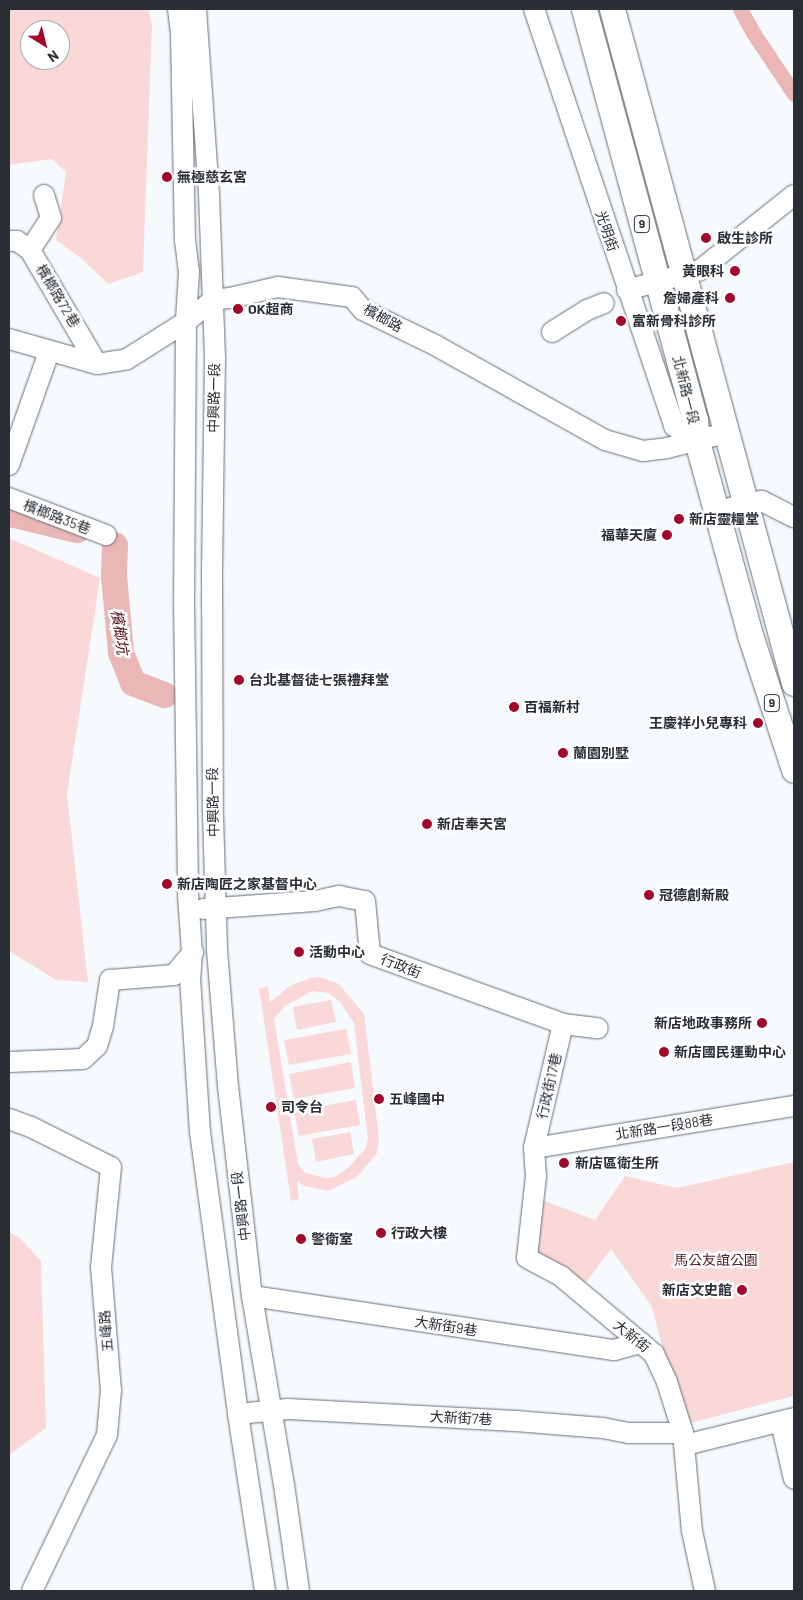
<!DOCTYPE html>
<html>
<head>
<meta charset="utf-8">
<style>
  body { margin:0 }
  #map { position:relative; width:803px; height:1600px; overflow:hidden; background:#f7fafd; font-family:Barlow,"Noto Sans TC",sans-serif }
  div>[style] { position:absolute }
  .green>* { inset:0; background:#fad8d7 }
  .canal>* { height:15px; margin:-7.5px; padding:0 7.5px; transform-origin:7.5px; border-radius:7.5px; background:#ebb7b6 }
  .river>* { height:26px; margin:-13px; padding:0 13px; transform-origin:13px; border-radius:13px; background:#ebb7b6 }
  .roads { filter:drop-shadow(0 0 1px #636f7b) drop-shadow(0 0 1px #636f7b) }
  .minor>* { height:20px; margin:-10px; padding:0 10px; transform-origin:10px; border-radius:10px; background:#fff }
  .major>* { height:25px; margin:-12.5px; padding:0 12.5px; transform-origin:12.5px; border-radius:12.5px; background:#fff }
  .dots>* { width:14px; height:14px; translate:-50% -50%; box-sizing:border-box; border:2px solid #fff; border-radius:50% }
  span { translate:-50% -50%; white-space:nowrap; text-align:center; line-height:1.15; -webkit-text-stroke:5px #fff; paint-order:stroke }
  .shield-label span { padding:1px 4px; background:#fff; border:1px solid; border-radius:4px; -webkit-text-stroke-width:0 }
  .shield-label { font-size:12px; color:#2a2f35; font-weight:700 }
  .poi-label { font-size:14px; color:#2a2f35; font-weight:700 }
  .left { translate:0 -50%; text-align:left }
  .right { translate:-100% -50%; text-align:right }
  .street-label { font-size:14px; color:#2a2f35 }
  .park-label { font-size:14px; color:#56181d }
  .water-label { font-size:15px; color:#4c0f16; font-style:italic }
  .frame { position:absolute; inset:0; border:10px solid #2a2f35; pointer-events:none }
  .north { position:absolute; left:20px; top:20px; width:50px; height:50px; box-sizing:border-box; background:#fff; border:1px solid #aaacae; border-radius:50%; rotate:144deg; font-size:14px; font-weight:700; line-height:20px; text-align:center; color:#2a2f35 }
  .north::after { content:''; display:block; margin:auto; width:18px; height:22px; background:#a3062a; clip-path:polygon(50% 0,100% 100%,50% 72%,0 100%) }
</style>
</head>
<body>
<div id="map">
  <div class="green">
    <div style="clip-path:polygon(evenodd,9px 9px,148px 9px,152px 25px,143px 272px,108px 284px,82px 259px,56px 240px,66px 172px,52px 159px,9px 165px,9px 9px,30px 30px,60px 30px,60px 60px,30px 60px,30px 30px)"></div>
    <div style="clip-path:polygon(9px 538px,100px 578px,67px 794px,88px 982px,56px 980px,9px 951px)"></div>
    <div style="clip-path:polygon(evenodd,320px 977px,339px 984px,364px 1014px,379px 1138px,377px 1153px,357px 1177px,328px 1191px,304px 1186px,297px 1181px,299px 1199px,291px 1201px,259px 988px,268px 987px,270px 1002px,290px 986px,311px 978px,320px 977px,312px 991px,329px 993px,340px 1002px,354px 1023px,368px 1139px,365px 1149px,348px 1168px,334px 1177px,325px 1178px,304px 1172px,298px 1164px,274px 1019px,284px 1007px,312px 991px)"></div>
    <div style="clip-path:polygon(331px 1000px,336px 1022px,297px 1030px,293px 1007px)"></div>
    <div style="clip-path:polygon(346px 1029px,351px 1054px,289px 1065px,284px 1040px)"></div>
    <div style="clip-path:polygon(351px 1062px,355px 1088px,294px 1099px,289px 1074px)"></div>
    <div style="clip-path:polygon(356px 1100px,360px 1125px,299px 1136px,294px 1111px)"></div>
    <div style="clip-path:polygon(350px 1132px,354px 1154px,316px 1162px,312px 1139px)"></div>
    <div style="clip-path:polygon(794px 1162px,794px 1396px,683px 1425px,652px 1307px,611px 1249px,584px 1285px,534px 1250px,542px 1200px,595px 1220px,625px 1176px,677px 1188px)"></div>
    <div style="clip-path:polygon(9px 1232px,20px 1238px,41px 1261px,46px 1428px,9px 1455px)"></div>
  </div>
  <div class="canal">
    <div style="left:740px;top:9px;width:29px;rotate:61deg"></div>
    <div style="left:754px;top:34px;width:72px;rotate:56.3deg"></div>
  </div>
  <div class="river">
    <div style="left:9px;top:511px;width:7px;rotate:34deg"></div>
    <div style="left:15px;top:515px;width:64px;rotate:13.6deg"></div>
    <div style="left:115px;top:545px;width:31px;rotate:92deg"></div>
    <div style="left:114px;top:576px;width:77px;rotate:84.8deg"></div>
    <div style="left:121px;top:653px;width:32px;rotate:68deg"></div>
    <div style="left:133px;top:683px;width:34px;rotate:21deg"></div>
  </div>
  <div class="roads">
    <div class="minor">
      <div style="left:178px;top:9px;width:26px;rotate:83deg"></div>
      <div style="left:181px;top:35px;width:205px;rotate:88.9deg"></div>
      <div style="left:185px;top:240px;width:32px;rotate:83deg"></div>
      <div style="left:189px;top:272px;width:48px;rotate:93.6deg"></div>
      <div style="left:186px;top:320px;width:280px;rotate:90.4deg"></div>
      <div style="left:184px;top:600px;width:295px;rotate:89.2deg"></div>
      <div style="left:188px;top:895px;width:57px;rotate:86deg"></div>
      <div style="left:192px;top:952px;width:26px;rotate:94deg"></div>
      <div style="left:190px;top:978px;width:154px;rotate:86.3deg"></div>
      <div style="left:200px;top:1132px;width:285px;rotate:82.3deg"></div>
      <div style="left:238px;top:1414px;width:179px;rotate:81.3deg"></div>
      <div style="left:196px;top:9px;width:185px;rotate:86deg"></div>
      <div style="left:209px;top:194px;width:164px;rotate:87.9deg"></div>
      <div style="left:215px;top:358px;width:211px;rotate:90.8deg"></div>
      <div style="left:212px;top:569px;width:245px;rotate:89.8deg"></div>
      <div style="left:213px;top:814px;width:136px;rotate:88.3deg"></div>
      <div style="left:217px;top:950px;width:136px;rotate:85.4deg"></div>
      <div style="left:228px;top:1086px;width:211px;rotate:83.5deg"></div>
      <div style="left:252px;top:1296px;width:192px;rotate:80.4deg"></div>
      <div style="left:284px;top:1485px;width:107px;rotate:81.9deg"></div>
      <div style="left:534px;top:9px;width:440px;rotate:71.4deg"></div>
      <div style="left:674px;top:426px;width:27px;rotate:33deg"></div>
      <div style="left:9px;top:241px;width:8px"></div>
      <div style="left:17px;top:241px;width:16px;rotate:35deg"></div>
      <div style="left:30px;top:250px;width:132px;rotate:59.6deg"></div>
      <div style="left:30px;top:250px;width:38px;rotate:-57deg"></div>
      <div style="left:51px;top:218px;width:24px;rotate:-107deg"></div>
      <div style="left:627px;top:290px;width:76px;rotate:-15.3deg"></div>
      <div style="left:700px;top:270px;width:120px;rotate:-38.6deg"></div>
      <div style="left:552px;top:332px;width:41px;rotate:-32.2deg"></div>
      <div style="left:587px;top:310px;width:18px;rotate:-22deg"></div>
      <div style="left:9px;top:339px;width:91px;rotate:15.9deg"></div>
      <div style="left:97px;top:364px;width:30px;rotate:-9deg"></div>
      <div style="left:127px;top:359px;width:67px;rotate:-32.3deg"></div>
      <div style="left:184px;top:323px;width:37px;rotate:-38deg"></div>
      <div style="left:213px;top:300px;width:17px;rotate:-7deg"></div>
      <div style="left:230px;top:298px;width:49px;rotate:-12.9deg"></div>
      <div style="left:278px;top:287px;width:75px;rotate:7.7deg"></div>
      <div style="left:352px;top:297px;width:17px;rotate:50deg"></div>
      <div style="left:363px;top:310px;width:80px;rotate:25.9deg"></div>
      <div style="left:435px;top:345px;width:195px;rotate:29.2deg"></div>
      <div style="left:605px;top:440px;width:40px;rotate:16deg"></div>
      <div style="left:643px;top:451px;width:24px;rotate:-7deg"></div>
      <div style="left:667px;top:448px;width:61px;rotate:-14.3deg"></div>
      <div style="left:9px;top:465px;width:120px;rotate:-70.5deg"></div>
      <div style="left:9px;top:498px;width:104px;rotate:20.9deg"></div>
      <div style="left:717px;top:512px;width:30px;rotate:-17deg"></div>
      <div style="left:746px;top:503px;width:16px;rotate:-7deg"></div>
      <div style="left:762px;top:501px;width:36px;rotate:27deg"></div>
      <div style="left:203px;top:909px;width:112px;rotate:-4.1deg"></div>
      <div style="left:315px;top:901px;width:25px;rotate:-12deg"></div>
      <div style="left:339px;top:896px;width:26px;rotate:11deg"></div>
      <div style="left:365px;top:901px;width:53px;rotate:84.6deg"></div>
      <div style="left:370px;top:954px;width:205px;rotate:19.9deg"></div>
      <div style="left:563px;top:1024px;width:35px;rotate:7deg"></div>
      <div style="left:563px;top:1024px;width:127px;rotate:103.2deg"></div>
      <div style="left:534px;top:1148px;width:28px;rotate:86deg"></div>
      <div style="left:536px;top:1176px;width:82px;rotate:96.3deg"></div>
      <div style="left:527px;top:1258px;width:40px;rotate:28deg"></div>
      <div style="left:562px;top:1277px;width:120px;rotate:39.9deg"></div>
      <div style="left:654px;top:1354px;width:31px;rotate:65deg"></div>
      <div style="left:667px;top:1382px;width:53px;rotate:72.6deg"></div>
      <div style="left:683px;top:1433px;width:98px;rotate:84.8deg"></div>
      <div style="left:692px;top:1531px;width:61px;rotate:77.8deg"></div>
      <div style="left:9px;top:1062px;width:74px;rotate:-2.3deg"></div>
      <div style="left:83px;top:1059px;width:19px;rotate:-43deg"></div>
      <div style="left:97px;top:1046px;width:21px;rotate:-73deg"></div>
      <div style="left:103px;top:1026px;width:47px;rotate:-81.3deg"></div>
      <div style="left:110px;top:980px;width:64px;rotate:-4.5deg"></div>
      <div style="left:174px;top:975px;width:30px;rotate:-50deg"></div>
      <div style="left:9px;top:1119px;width:23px;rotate:20deg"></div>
      <div style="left:31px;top:1127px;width:89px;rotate:26.6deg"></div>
      <div style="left:111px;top:1167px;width:100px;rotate:95.7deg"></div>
      <div style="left:101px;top:1267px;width:123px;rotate:85.4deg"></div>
      <div style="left:111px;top:1390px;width:45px;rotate:95.1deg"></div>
      <div style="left:107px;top:1435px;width:173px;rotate:115.7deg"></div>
      <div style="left:534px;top:1148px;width:263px;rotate:-9.2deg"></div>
      <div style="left:252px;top:1296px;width:366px;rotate:8.5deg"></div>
      <div style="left:614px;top:1350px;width:28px;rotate:-15deg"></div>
      <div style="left:238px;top:1414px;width:50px;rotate:-5.7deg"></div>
      <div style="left:288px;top:1409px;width:228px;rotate:3deg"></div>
      <div style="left:516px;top:1421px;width:87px;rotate:4.6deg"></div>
      <div style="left:603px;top:1428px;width:26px;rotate:11deg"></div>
      <div style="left:629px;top:1433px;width:54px"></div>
      <div style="left:781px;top:1422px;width:58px;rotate:77.2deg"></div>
      <div style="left:685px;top:1445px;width:112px;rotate:-13.9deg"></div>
    </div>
    <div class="major">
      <div style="left:584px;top:9px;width:426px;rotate:74.9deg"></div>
      <div style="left:695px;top:420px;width:21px;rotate:85deg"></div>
      <div style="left:697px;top:441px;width:201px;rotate:74.7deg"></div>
      <div style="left:750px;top:635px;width:142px;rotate:71.9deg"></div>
      <div style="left:612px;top:9px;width:698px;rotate:74.89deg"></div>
    </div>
  </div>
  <div class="dots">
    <div style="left:167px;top:177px;background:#a3062a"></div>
    <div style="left:706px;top:238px;background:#a3062a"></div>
    <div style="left:735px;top:271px;background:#a3062a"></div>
    <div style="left:730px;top:298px;background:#a3062a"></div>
    <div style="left:238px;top:309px;background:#a3062a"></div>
    <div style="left:621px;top:321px;background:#a3062a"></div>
    <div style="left:679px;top:519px;background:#a3062a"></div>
    <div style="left:667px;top:535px;background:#a3062a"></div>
    <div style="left:239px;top:680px;background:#a3062a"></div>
    <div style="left:514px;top:707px;background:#a3062a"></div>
    <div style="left:758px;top:723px;background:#a3062a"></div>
    <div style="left:563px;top:753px;background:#a3062a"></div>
    <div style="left:427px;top:824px;background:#a3062a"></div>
    <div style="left:167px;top:884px;background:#a3062a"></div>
    <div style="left:649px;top:895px;background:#a3062a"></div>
    <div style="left:299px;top:952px;background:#a3062a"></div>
    <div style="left:762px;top:1023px;background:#a3062a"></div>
    <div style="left:664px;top:1052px;background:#a3062a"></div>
    <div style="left:379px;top:1099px;background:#a3062a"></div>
    <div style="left:271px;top:1107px;background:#a3062a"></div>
    <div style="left:564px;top:1163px;background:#a3062a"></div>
    <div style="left:381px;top:1233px;background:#a3062a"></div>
    <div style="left:301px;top:1239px;background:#a3062a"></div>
    <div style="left:742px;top:1290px;background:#a3062a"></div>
  </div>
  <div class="shield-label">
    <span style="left:642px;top:224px">9</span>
    <span style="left:772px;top:703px">9</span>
  </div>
  <div class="poi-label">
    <span class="left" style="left:177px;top:177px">無極慈玄宮</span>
    <span class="left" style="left:717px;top:238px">啟生診所</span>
    <span class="right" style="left:724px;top:271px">黃眼科</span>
    <span class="right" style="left:719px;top:298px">詹婦產科</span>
    <span class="left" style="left:248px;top:309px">OK超商</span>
    <span class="left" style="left:632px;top:321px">富新骨科診所</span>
    <span class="left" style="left:689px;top:519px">新店靈糧堂</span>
    <span class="right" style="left:657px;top:535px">福華天廈</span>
    <span class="left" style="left:249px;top:680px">台北基督徒七張禮拜堂</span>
    <span class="left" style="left:524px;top:707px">百福新村</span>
    <span class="right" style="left:747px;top:723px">王慶祥小兒專科</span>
    <span class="left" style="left:573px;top:753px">蘭園別墅</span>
    <span class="left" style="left:437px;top:824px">新店奉天宮</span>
    <span class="left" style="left:177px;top:884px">新店陶匠之家基督中心</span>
    <span class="left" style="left:659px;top:895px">冠德創新殿</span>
    <span class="left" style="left:309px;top:952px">活動中心</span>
    <span class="right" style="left:752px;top:1023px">新店地政事務所</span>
    <span class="left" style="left:674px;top:1052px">新店國民運動中心</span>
    <span class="left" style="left:389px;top:1099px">五峰國中</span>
    <span class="left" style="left:281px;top:1107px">司令台</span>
    <span class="left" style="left:575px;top:1163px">新店區衛生所</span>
    <span class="left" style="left:391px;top:1233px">行政大樓</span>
    <span class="left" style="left:311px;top:1239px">警衛室</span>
    <span class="right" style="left:732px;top:1290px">新店文史館</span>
  </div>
  <div class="street-label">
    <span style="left:607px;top:231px;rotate:71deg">光明街</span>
    <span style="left:58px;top:296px;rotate:59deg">檳榔路72巷</span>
    <span style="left:383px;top:318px;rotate:29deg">檳榔路</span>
    <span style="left:686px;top:390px;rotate:76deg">北新路一段</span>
    <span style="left:214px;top:398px;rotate:-89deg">中興路一段</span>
    <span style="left:57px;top:517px;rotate:21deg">檳榔路35巷</span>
    <span style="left:213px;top:802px;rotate:-91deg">中興路一段</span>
    <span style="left:401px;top:966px;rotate:21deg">行政街</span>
    <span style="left:549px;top:1086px;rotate:-77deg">行政街17巷</span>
    <span style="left:664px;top:1127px;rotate:-9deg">北新路一段88巷</span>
    <span style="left:241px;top:1206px;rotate:-97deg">中興路一段</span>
    <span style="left:446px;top:1326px;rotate:9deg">大新街9巷</span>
    <span style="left:106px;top:1331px;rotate:-95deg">五峰路</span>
    <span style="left:632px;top:1336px;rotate:39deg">大新街</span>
    <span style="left:461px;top:1418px;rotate:3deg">大新街7巷</span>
  </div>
  <div class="park-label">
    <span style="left:716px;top:1260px">馬公友誼公園</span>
  </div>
  <div class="water-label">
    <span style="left:120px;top:632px;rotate:82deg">檳榔坑</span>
  </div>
  <div class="frame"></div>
  <div class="north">N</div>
</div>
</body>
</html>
